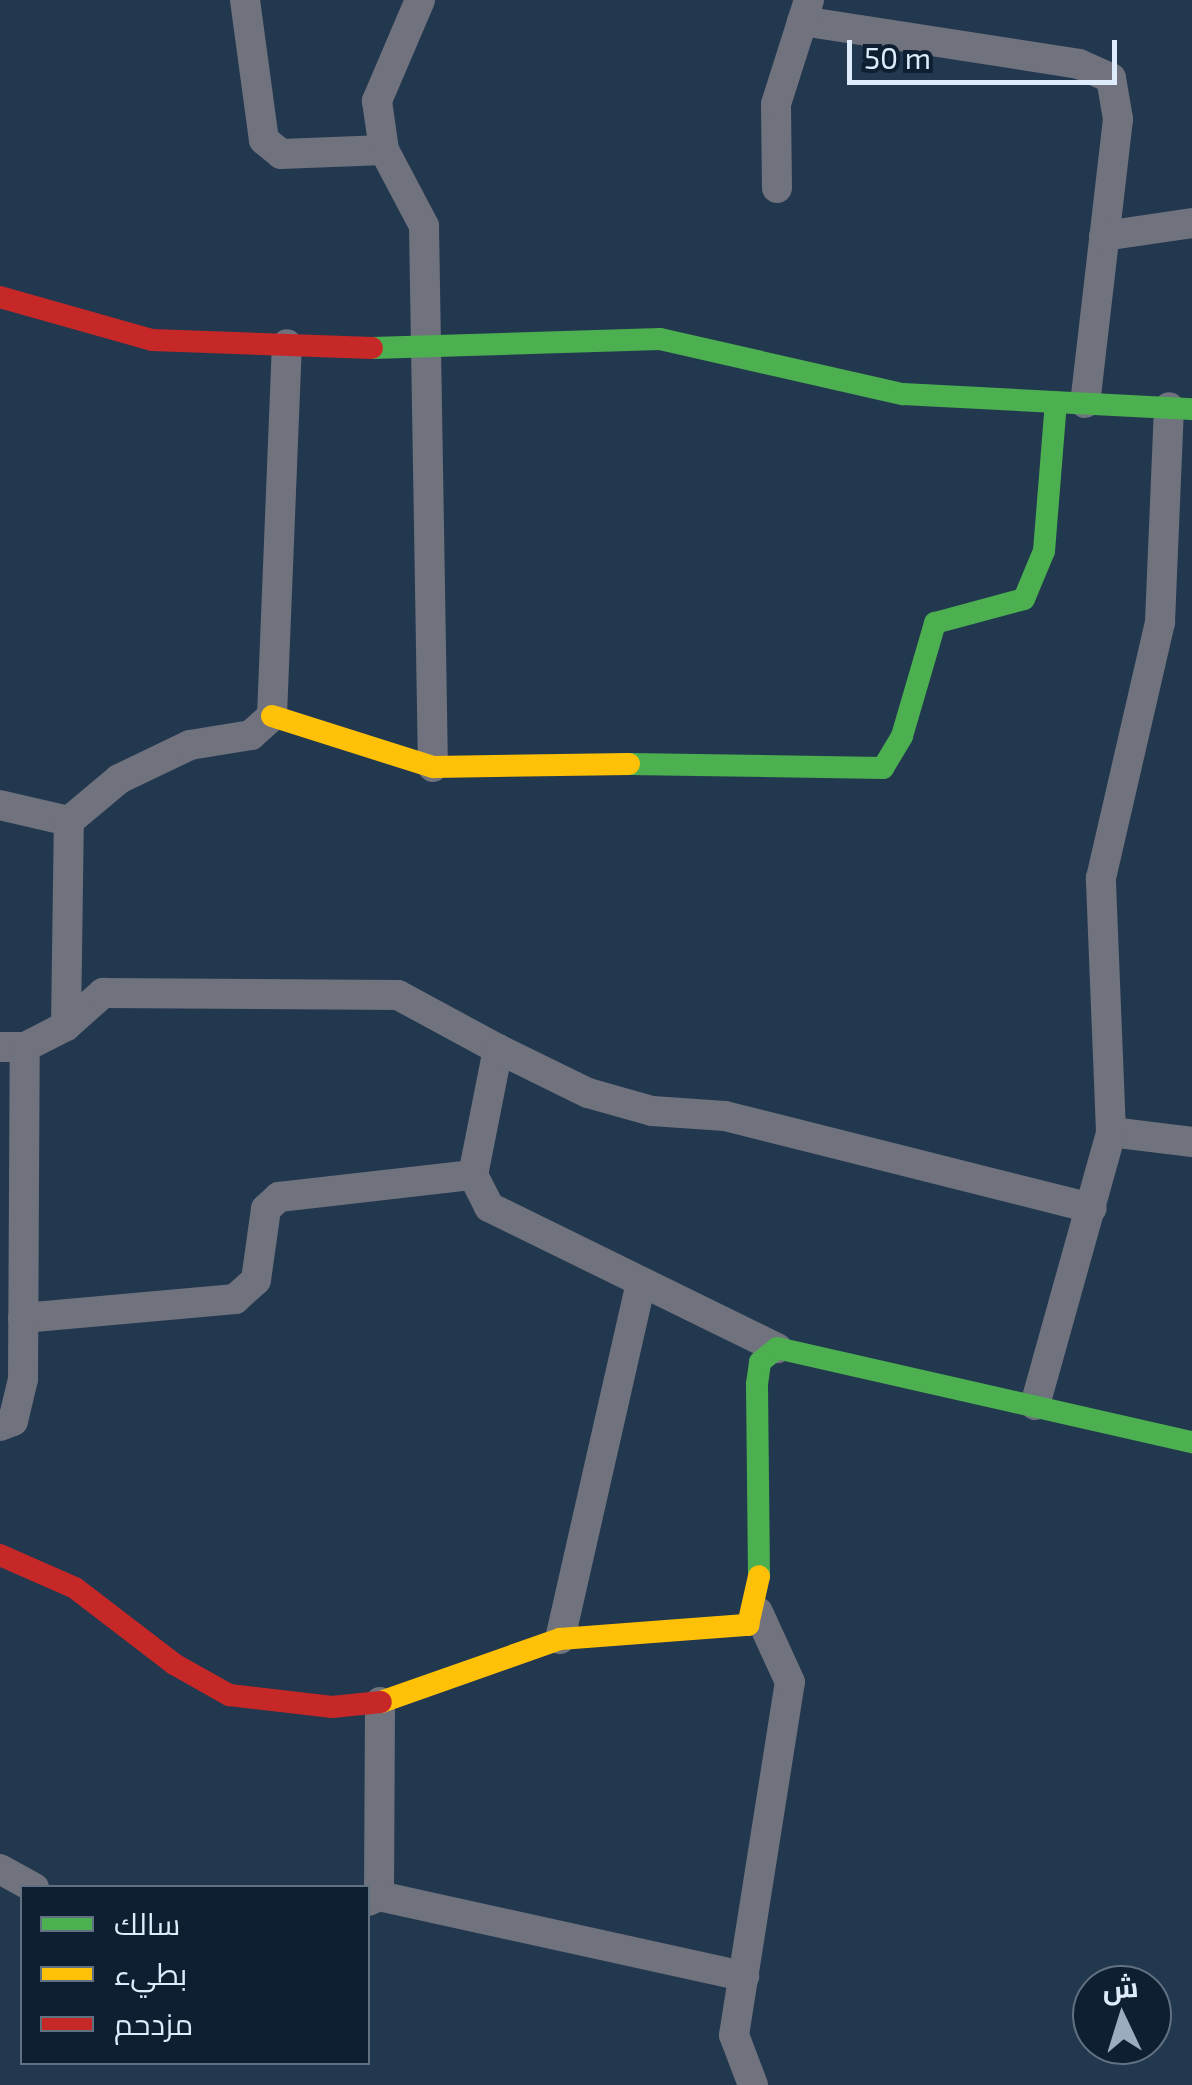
<!DOCTYPE html>
<html>
<head>
<meta charset="utf-8">
<style>
  body { margin:0 }
  #map { position:relative; width:1192px; height:2085px; overflow:hidden; background:#22384e; font-family:"Exo 2",Cairo,sans-serif }
  div>[style] { position:absolute }
  .street>* { height:30px; margin:-15px; padding:0 15px; transform-origin:15px; border-radius:15px; background:#70727e }
  .fast>* { height:22px; margin:-11px; padding:0 11px; transform-origin:11px; border-radius:11px; background:#4caf50 }
  .slow>* { height:22px; margin:-11px; padding:0 11px; transform-origin:11px; border-radius:11px; background:#ffc107 }
  .jam>* { height:22px; margin:-11px; padding:0 11px; transform-origin:11px; border-radius:11px; background:#c62828 }
  span { translate:-50% -50%; white-space:nowrap; text-align:center; line-height:1.15; -webkit-text-stroke:10px #0e1f32; paint-order:stroke }
  .legend { position:absolute; left:20px; top:1885px; width:350px; height:180px; box-sizing:border-box; background:#0e1f32; border:2px solid #617182; margin:0; padding:12px 18px; list-style:none; font-size:30px; color:#ddebfb }
  .legend li { display:flex; align-items:center; gap:20px; height:50px }
  .legend b { width:50px; border:2px solid #617182 }
  .north { position:absolute; left:1072px; top:1965px; width:100px; height:100px; box-sizing:border-box; background:#0e1f32; border:2px solid #617182; border-radius:50%; rotate:356deg; font-size:28px; font-weight:700; line-height:40px; text-align:center; color:#ddebfb }
  .north::after { content:''; display:block; margin:auto; width:35px; height:45px; background:#9cacbe; clip-path:polygon(50% 0,100% 100%,50% 72%,0 100%) }
  .scale { position:absolute; left:847px; top:40px; width:270px; height:45px; box-sizing:border-box; border:5px solid #ddebfb; border-top:0; padding-left:12px; font-size:30px; line-height:35px; white-space:nowrap; color:#ddebfb; -webkit-text-stroke:8px #0e1f32; paint-order:stroke }
</style>
</head>
<body>
<div id="map">
  <div class="street">
    <div style="left:245px;top:0;width:141px;rotate:82.3deg"></div>
    <div style="left:264px;top:140px;width:22px;rotate:39deg"></div>
    <div style="left:281px;top:154px;width:103px;rotate:-2.2deg"></div>
    <div style="left:420px;top:0;width:110px;rotate:113.1deg"></div>
    <div style="left:377px;top:101px;width:49px;rotate:81.9deg"></div>
    <div style="left:384px;top:150px;width:86px;rotate:62.2deg"></div>
    <div style="left:424px;top:226px;width:541px;rotate:89.05deg"></div>
    <div style="left:802px;top:21px;width:280px;rotate:8.8deg"></div>
    <div style="left:1079px;top:64px;width:35px;rotate:24deg"></div>
    <div style="left:1111px;top:78px;width:42px;rotate:80.3deg"></div>
    <div style="left:1118px;top:119px;width:286px;rotate:96.6deg"></div>
    <div style="left:777px;top:188px;width:84px;rotate:-90.7deg"></div>
    <div style="left:776px;top:104px;width:109px;rotate:-72.4deg"></div>
    <div style="left:1104px;top:236px;width:89px;rotate:-8.4deg"></div>
    <div style="left:0;top:805px;width:71px;rotate:13.1deg"></div>
    <div style="left:66px;top:1026px;width:205px;rotate:-89.2deg"></div>
    <div style="left:69px;top:821px;width:65px;rotate:-40deg"></div>
    <div style="left:119px;top:779px;width:79px;rotate:-25.6deg"></div>
    <div style="left:190px;top:745px;width:62px;rotate:-9.3deg"></div>
    <div style="left:251px;top:735px;width:28px;rotate:-42deg"></div>
    <div style="left:272px;top:716px;width:372px;rotate:-87.7deg"></div>
    <div style="left:0;top:1047px;width:25px"></div>
    <div style="left:25px;top:1047px;width:46px;rotate:-27.1deg"></div>
    <div style="left:66px;top:1026px;width:50px;rotate:-41.7deg"></div>
    <div style="left:103px;top:993px;width:295px;rotate:0.4deg"></div>
    <div style="left:398px;top:995px;width:114px;rotate:28.4deg"></div>
    <div style="left:498px;top:1049px;width:128px;rotate:101.2deg"></div>
    <div style="left:473px;top:1175px;width:36px;rotate:63deg"></div>
    <div style="left:489px;top:1207px;width:321px;rotate:26.1deg"></div>
    <div style="left:498px;top:1049px;width:100px;rotate:26.1deg"></div>
    <div style="left:588px;top:1093px;width:66px;rotate:15.7deg"></div>
    <div style="left:652px;top:1111px;width:73px;rotate:3.9deg"></div>
    <div style="left:725px;top:1116px;width:378px;rotate:14.1deg"></div>
    <div style="left:1111px;top:1132px;width:82px;rotate:7deg"></div>
    <div style="left:23px;top:1318px;width:213px;rotate:-5.1deg"></div>
    <div style="left:235px;top:1299px;width:28px;rotate:-42deg"></div>
    <div style="left:256px;top:1280px;width:72px;rotate:-82deg"></div>
    <div style="left:266px;top:1209px;width:18px;rotate:-43deg"></div>
    <div style="left:279px;top:1197px;width:195px;rotate:-6.5deg"></div>
    <div style="left:1035px;top:1405px;width:283px;rotate:-74.4deg"></div>
    <div style="left:1111px;top:1132px;width:254px;rotate:-92.3deg"></div>
    <div style="left:1101px;top:878px;width:263px;rotate:-77deg"></div>
    <div style="left:1160px;top:622px;width:215px;rotate:-87.6deg"></div>
    <div style="left:0;top:1426px;width:14px;rotate:-21deg"></div>
    <div style="left:13px;top:1421px;width:43px;rotate:-76.6deg"></div>
    <div style="left:23px;top:1379px;width:332px;rotate:-89.7deg"></div>
    <div style="left:560px;top:1639px;width:366px;rotate:-77.2deg"></div>
    <div style="left:0;top:1869px;width:39px;rotate:29deg"></div>
    <div style="left:379px;top:1896px;width:194px;rotate:-89.7deg"></div>
    <div style="left:368px;top:1901px;width:12px;rotate:-24deg"></div>
    <div style="left:379px;top:1896px;width:374px;rotate:12.4deg"></div>
    <div style="left:753px;top:2085px;width:53px;rotate:-110.8deg"></div>
    <div style="left:734px;top:2035px;width:357px;rotate:-81deg"></div>
    <div style="left:790px;top:1682px;width:77px;rotate:-114.6deg"></div>
  </div>
  <div class="fast">
    <div style="left:372px;top:348px;width:288px;rotate:-1.8deg"></div>
    <div style="left:660px;top:339px;width:249px;rotate:12.8deg"></div>
    <div style="left:903px;top:394px;width:289px;rotate:3deg"></div>
    <div style="left:629px;top:764px;width:254px;rotate:0.9deg"></div>
    <div style="left:883px;top:768px;width:37px;rotate:-59deg"></div>
    <div style="left:902px;top:736px;width:118px;rotate:-73.7deg"></div>
    <div style="left:935px;top:623px;width:92px;rotate:-15.1deg"></div>
    <div style="left:1024px;top:599px;width:52px;rotate:-67.4deg"></div>
    <div style="left:1044px;top:551px;width:149px;rotate:-85.4deg"></div>
    <div style="left:759px;top:1576px;width:192px;rotate:-90.6deg"></div>
    <div style="left:757px;top:1384px;width:22px;rotate:-82deg"></div>
    <div style="left:760px;top:1362px;width:22px;rotate:-39deg"></div>
    <div style="left:777px;top:1348px;width:426px;rotate:12.8deg"></div>
  </div>
  <div class="slow">
    <div style="left:272px;top:716px;width:169px;rotate:17.6deg"></div>
    <div style="left:433px;top:767px;width:196px;rotate:-0.9deg"></div>
    <div style="left:381px;top:1702px;width:190px;rotate:-19.4deg"></div>
    <div style="left:560px;top:1639px;width:189px;rotate:-4.3deg"></div>
    <div style="left:748px;top:1625px;width:50px;rotate:-77.3deg"></div>
  </div>
  <div class="jam">
    <div style="left:0;top:297px;width:158px;rotate:15.8deg"></div>
    <div style="left:152px;top:340px;width:220px;rotate:2.1deg"></div>
    <div style="left:0;top:1555px;width:82px;rotate:23.7deg"></div>
    <div style="left:75px;top:1588px;width:125px;rotate:37.5deg"></div>
    <div style="left:174px;top:1664px;width:63px;rotate:29.4deg"></div>
    <div style="left:229px;top:1695px;width:104px;rotate:6.6deg"></div>
    <div style="left:332px;top:1707px;width:49px;rotate:-5.8deg"></div>
  </div>
  <ul class="legend">
  <li><b style="height:12px;background:#4caf50"></b>سالك</li>
  <li><b style="height:12px;background:#ffc107"></b>بطيء</li>
  <li><b style="height:12px;background:#c62828"></b>مزدحم</li>
  </ul>
  <div class="north">ش</div>
  <div class="scale">50 m</div>
</div>
</body>
</html>
